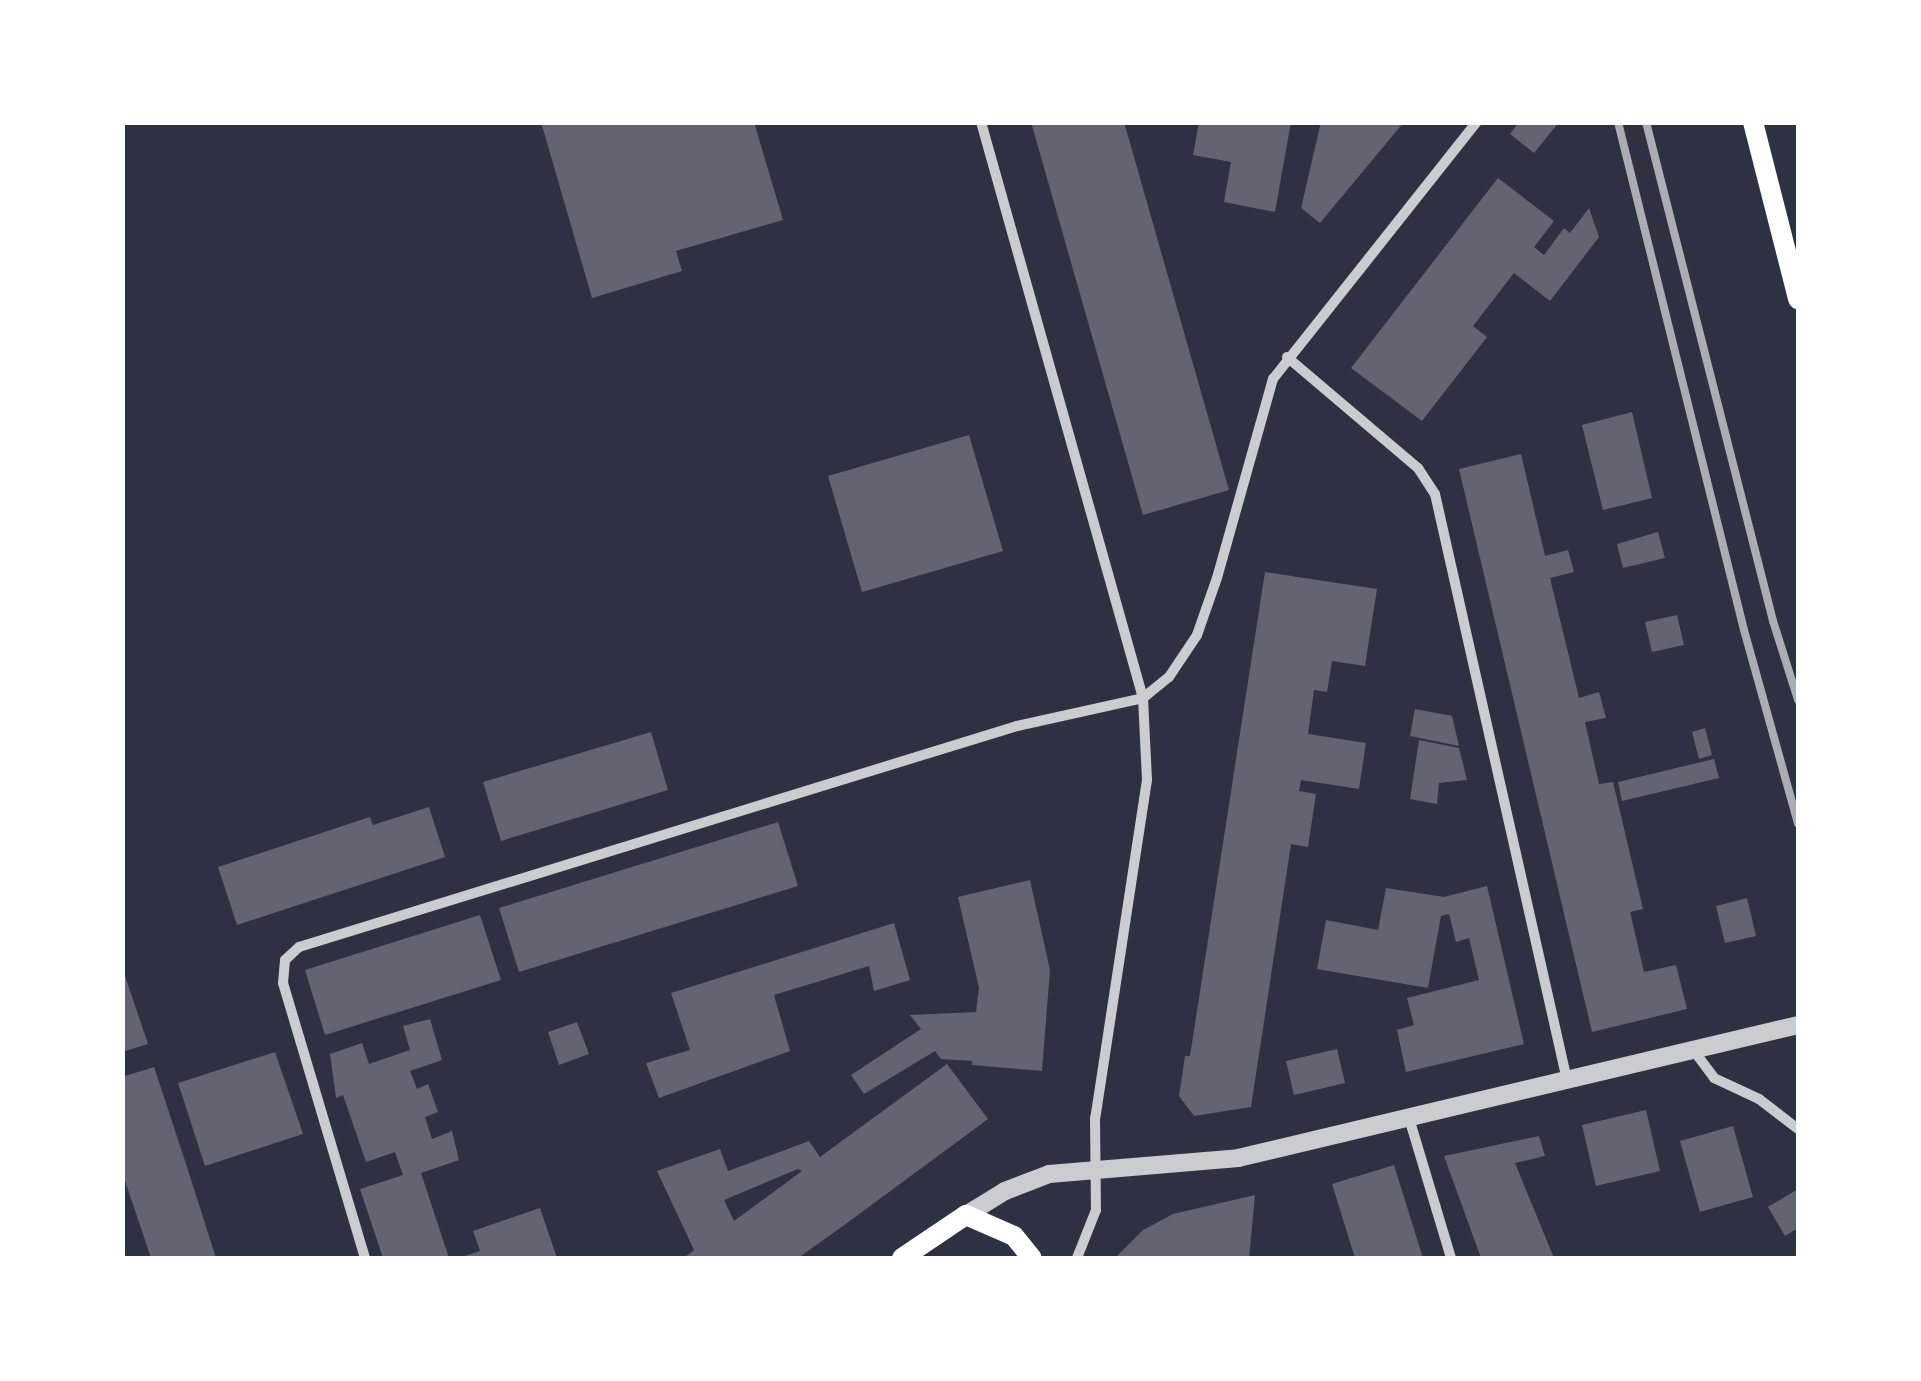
<!DOCTYPE html>
<html>
<head>
<meta charset="utf-8">
<style>
  body { margin:0 }
  #map { position:relative; width:1921px; height:1381px; overflow:hidden; background:#2d3142; font-family:Mulish,sans-serif }
  div>[style] { position:absolute }
  .building>* { inset:0; background:#626471 }
  .minor>* { height:10px; margin:-5px; padding:0 5px; transform-origin:5px; border-radius:5px; background:#caccd0 }
  .tertiary>* { height:18px; margin:-9px; padding:0 9px; transform-origin:9px; border-radius:9px; background:#caccd0 }
  .secondary>* { height:20px; margin:-10px; padding:0 10px; transform-origin:10px; border-radius:10px; background:#fff }
  .rail>* { height:8px; margin:-4px; padding:0 4px; transform-origin:4px; border-radius:4px; background:#abadb3 }
  span { translate:-50% -50%; white-space:nowrap; text-align:center; line-height:1.15; -webkit-text-stroke:8px #fff; paint-order:stroke }
  .frame { position:absolute; inset:0; border:125px solid #fff; pointer-events:none }
</style>
</head>
<body>
<div id="map">
  <div class="building">
    <div style="clip-path:polygon(541px 122px,754px 122px,783px 220px,676px 251px,682px 271px,592px 298px)"></div>
    <div style="clip-path:polygon(1031px 122px,1124px 122px,1229px 490px,1143px 515px)"></div>
    <div style="clip-path:polygon(1199px 122px,1291px 122px,1275px 212px,1224px 202px,1231px 162px,1193px 155px)"></div>
    <div style="clip-path:polygon(1321px 122px,1404px 122px,1320px 223px,1301px 208px)"></div>
    <div style="clip-path:polygon(1519px 122px,1559px 122px,1534px 153px,1510px 134px)"></div>
    <div style="clip-path:polygon(1498px 178px,1554px 221px,1534px 247px,1544px 255px,1564px 228px,1570px 233px,1589px 208px,1599px 237px,1550px 301px,1514px 273px,1473px 326px,1487px 337px,1422px 421px,1351px 368px)"></div>
    <div style="clip-path:polygon(1632px 412px,1652px 498px,1603px 510px,1582px 425px)"></div>
    <div style="clip-path:polygon(969px 435px,1003px 551px,862px 592px,828px 476px)"></div>
    <div style="clip-path:polygon(1521px 454px,1545px 556px,1568px 550px,1574px 572px,1550px 578px,1579px 698px,1599px 692px,1606px 718px,1585px 722px,1599px 784px,1613px 782px,1643px 909px,1630px 912px,1644px 972px,1676px 965px,1687px 1009px,1592px 1032px,1459px 469px)"></div>
    <div style="clip-path:polygon(1658px 532px,1665px 558px,1623px 568px,1617px 544px)"></div>
    <div style="clip-path:polygon(1265px 572px,1377px 589px,1365px 666px,1332px 661px,1327px 692px,1314px 690px,1308px 734px,1366px 743px,1359px 789px,1301px 780px,1299px 791px,1316px 794px,1308px 847px,1291px 844px,1251px 1107px,1194px 1116px,1179px 1096px,1185px 1056px,1190px 1056px)"></div>
    <div style="clip-path:polygon(1677px 615px,1684px 645px,1652px 652px,1645px 622px)"></div>
    <div style="clip-path:polygon(1415px 709px,1452px 716px,1459px 746px,1410px 736px)"></div>
    <div style="clip-path:polygon(1705px 728px,1712px 755px,1699px 759px,1692px 732px)"></div>
    <div style="clip-path:polygon(651px 732px,668px 790px,501px 841px,483px 782px)"></div>
    <div style="clip-path:polygon(1419px 740px,1459px 748px,1467px 780px,1439px 783px,1437px 804px,1410px 799px)"></div>
    <div style="clip-path:polygon(1714px 759px,1719px 778px,1622px 801px,1618px 782px)"></div>
    <div style="clip-path:polygon(429px 807px,445px 857px,237px 925px,218px 867px,370px 817px,373px 825px)"></div>
    <div style="clip-path:polygon(778px 822px,798px 886px,519px 972px,499px 908px)"></div>
    <div style="clip-path:polygon(1030px 880px,1050px 970px,1042px 1071px,972px 1065px,972px 1061px,941px 1059px,935px 1051px,864px 1094px,851px 1075px,921px 1029px,910px 1015px,976px 1012px,979px 988px,958px 897px)"></div>
    <div style="clip-path:polygon(1487px 886px,1524px 1044px,1406px 1072px,1397px 1030px,1414px 1025px,1407px 998px,1479px 980px,1469px 938px,1456px 942px,1449px 914px,1441px 916px,1428px 988px,1317px 969px,1326px 920px,1378px 930px,1386px 888px,1444px 897px)"></div>
    <div style="clip-path:polygon(1747px 898px,1756px 936px,1725px 943px,1716px 906px)"></div>
    <div style="clip-path:polygon(480px 915px,501px 980px,325px 1035px,305px 970px)"></div>
    <div style="clip-path:polygon(894px 923px,910px 980px,874px 991px,869px 966px,774px 995px,790px 1051px,659px 1098px,646px 1063px,690px 1050px,671px 993px)"></div>
    <div style="clip-path:polygon(122px 967px,148px 1044px,122px 1052px)"></div>
    <div style="clip-path:polygon(430px 1019px,442px 1060px,410px 1071px,417px 1089px,428px 1084px,438px 1112px,425px 1117px,432px 1139px,452px 1131px,459px 1160px,421px 1173px,449px 1258px,383px 1258px,360px 1189px,403px 1175px,395px 1152px,366px 1162px,343px 1095px,336px 1098px,330px 1054px,362px 1043px,369px 1064px,410px 1050px,403px 1026px)"></div>
    <div style="clip-path:polygon(577px 1022px,589px 1054px,559px 1065px,548px 1032px)"></div>
    <div style="clip-path:polygon(1337px 1049px,1345px 1083px,1294px 1095px,1286px 1061px)"></div>
    <div style="clip-path:polygon(275px 1052px,303px 1134px,205px 1166px,178px 1083px)"></div>
    <div style="clip-path:polygon(evenodd,947px 1064px,988px 1119px,843px 1226px,798px 1258px,684px 1258px,694px 1250px,657px 1171px,720px 1149px,728px 1171px,809px 1141px,820px 1157px,947px 1064px,798px 1169px,802px 1171px,734px 1221px,724px 1200px,798px 1169px)"></div>
    <div style="clip-path:polygon(154px 1067px,187px 1167px,216px 1258px,151px 1258px,122px 1172px,122px 1077px)"></div>
    <div style="clip-path:polygon(1646px 1110px,1660px 1171px,1596px 1186px,1582px 1125px)"></div>
    <div style="clip-path:polygon(1733px 1126px,1753px 1197px,1700px 1212px,1680px 1141px)"></div>
    <div style="clip-path:polygon(1539px 1136px,1545px 1156px,1515px 1163px,1554px 1258px,1481px 1258px,1444px 1156px)"></div>
    <div style="clip-path:polygon(1394px 1165px,1423px 1258px,1355px 1258px,1332px 1184px)"></div>
    <div style="clip-path:polygon(1798px 1189px,1798px 1228px,1785px 1236px,1768px 1207px)"></div>
    <div style="clip-path:polygon(1255px 1195px,1249px 1258px,1115px 1258px,1143px 1230px,1173px 1214px)"></div>
    <div style="clip-path:polygon(540px 1208px,557px 1258px,459px 1258px,480px 1251px,473px 1231px)"></div>
  </div>
  <div class="minor">
    <div style="left:981px;top:122px;width:598px;rotate:74.29deg"></div>
    <div style="left:1143px;top:698px;width:82px;rotate:87.2deg"></div>
    <div style="left:1147px;top:780px;width:342px;rotate:98.7deg"></div>
    <div style="left:1095px;top:1118px;width:92px;rotate:89.4deg"></div>
    <div style="left:1096px;top:1210px;width:52px;rotate:111.6deg"></div>
    <div style="left:1287px;top:357px;width:172px;rotate:40.3deg"></div>
    <div style="left:1418px;top:468px;width:31px;rotate:57deg"></div>
    <div style="left:1435px;top:494px;width:601px;rotate:77.31deg"></div>
    <div style="left:1694px;top:1051px;width:34px;rotate:53deg"></div>
    <div style="left:1714px;top:1078px;width:50px;rotate:25deg"></div>
    <div style="left:1759px;top:1099px;width:49px;rotate:37.6deg"></div>
    <div style="left:1409px;top:1118px;width:146px;rotate:73.3deg"></div>
    <div style="left:365px;top:1258px;width:287px;rotate:-106.6deg"></div>
    <div style="left:283px;top:983px;width:23px;rotate:-85deg"></div>
    <div style="left:285px;top:960px;width:19px;rotate:-43deg"></div>
    <div style="left:299px;top:947px;width:751px;rotate:-17.11deg"></div>
    <div style="left:1017px;top:726px;width:129px;rotate:-12.5deg"></div>
    <div style="left:1143px;top:698px;width:33px;rotate:-39deg"></div>
    <div style="left:1169px;top:677px;width:50px;rotate:-56.3deg"></div>
    <div style="left:1197px;top:635px;width:60px;rotate:-70.7deg"></div>
    <div style="left:1217px;top:578px;width:207px;rotate:-74.3deg"></div>
    <div style="left:1273px;top:379px;width:328px;rotate:-51.6deg"></div>
  </div>
  <div class="tertiary">
    <div style="left:966px;top:1215px;width:46px;rotate:-31.6deg"></div>
    <div style="left:1005px;top:1191px;width:47px;rotate:-21.1deg"></div>
    <div style="left:1049px;top:1174px;width:190px;rotate:-4.8deg"></div>
    <div style="left:1238px;top:1158px;width:576px;rotate:-13.36deg"></div>
  </div>
  <div class="secondary">
    <div style="left:1753px;top:122px;width:183px;rotate:75.7deg"></div>
    <div style="left:902px;top:1258px;width:77px;rotate:-33.9deg"></div>
    <div style="left:966px;top:1215px;width:52px;rotate:23.6deg"></div>
    <div style="left:1014px;top:1236px;width:28px;rotate:51deg"></div>
  </div>
  <div class="rail">
    <div style="left:1618px;top:122px;width:523px;rotate:76.07deg"></div>
    <div style="left:1744px;top:630px;width:201px;rotate:74.4deg"></div>
    <div style="left:1646px;top:122px;width:515px;rotate:75.72deg"></div>
    <div style="left:1773px;top:621px;width:83px;rotate:72.4deg"></div>
  </div>
  <div class="frame"></div>
</div>
</body>
</html>
